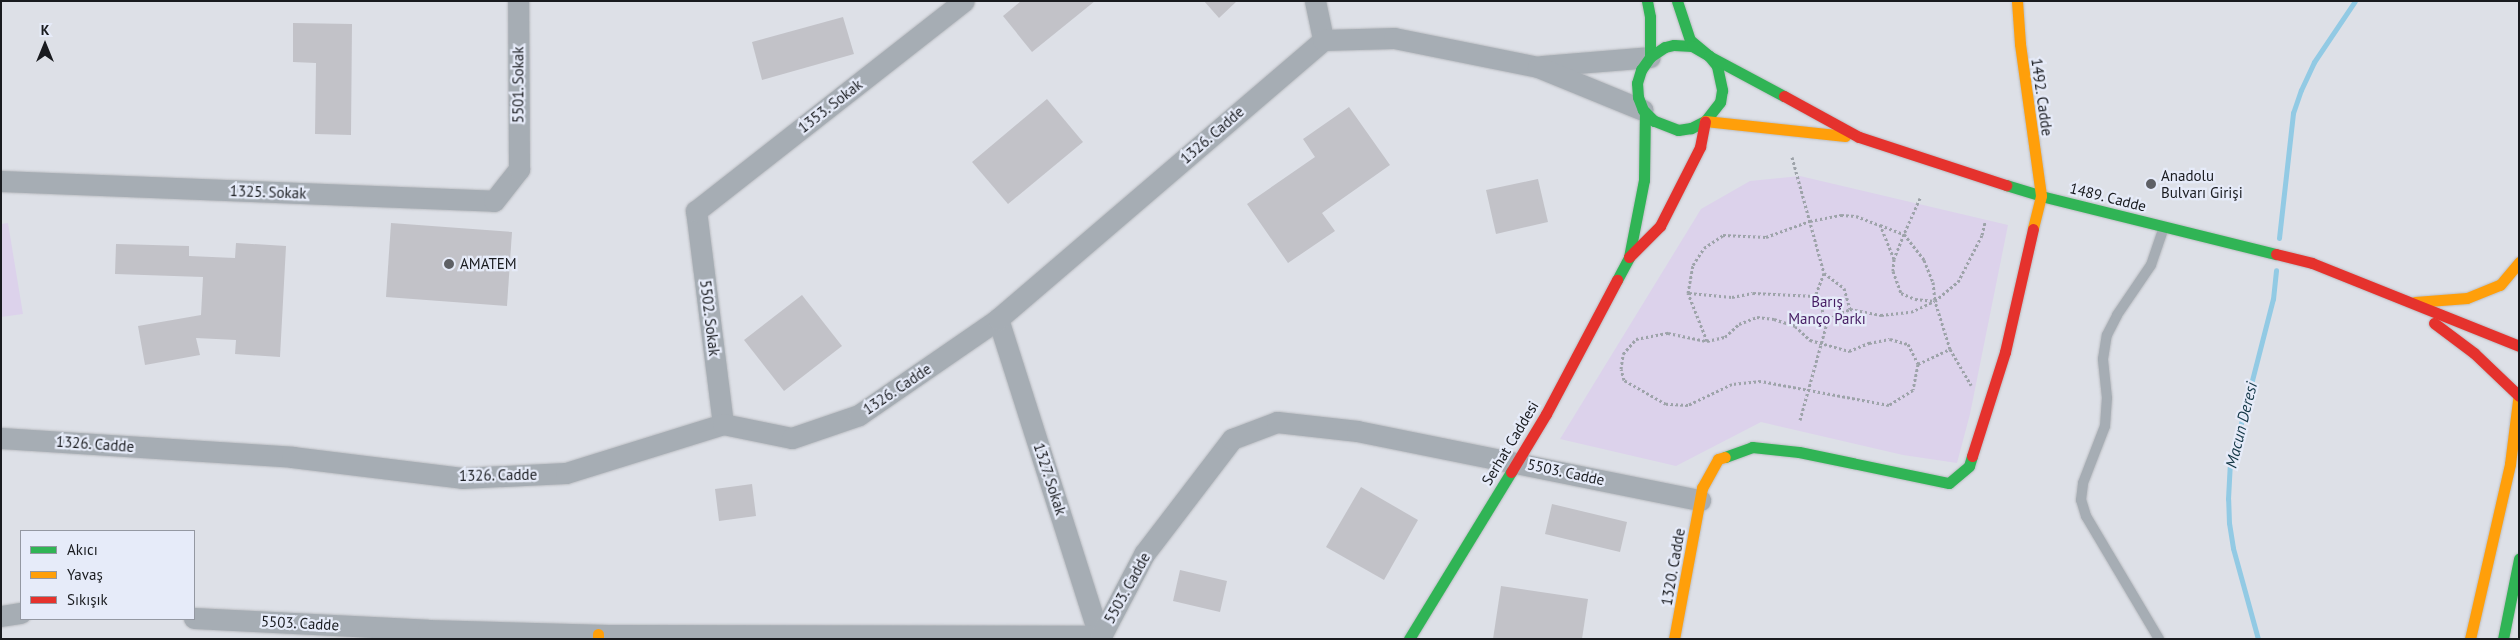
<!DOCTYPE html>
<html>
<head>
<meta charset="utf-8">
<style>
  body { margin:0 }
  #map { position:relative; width:2520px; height:640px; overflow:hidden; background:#dde0e7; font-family:"PT Sans",sans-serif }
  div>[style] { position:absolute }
  .green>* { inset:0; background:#dcd2eb }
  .stream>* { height:5px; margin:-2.5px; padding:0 2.5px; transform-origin:2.5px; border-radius:2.5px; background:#92cae4 }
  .building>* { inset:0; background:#c2c2c8 }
  .path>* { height:3px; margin-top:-1.5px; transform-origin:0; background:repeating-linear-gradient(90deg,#9da3a9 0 2.5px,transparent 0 5px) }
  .roads { filter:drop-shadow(0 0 1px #bbbdc2) drop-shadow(0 0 1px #bbbdc2) }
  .lane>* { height:10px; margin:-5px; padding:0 5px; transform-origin:5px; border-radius:5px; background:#a6adb4 }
  .street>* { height:21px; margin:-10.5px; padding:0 10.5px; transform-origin:10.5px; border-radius:10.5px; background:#a6adb4 }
  .fast>* { height:11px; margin:-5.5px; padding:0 5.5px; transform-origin:5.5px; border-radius:5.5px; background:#30b455 }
  .slow>* { height:11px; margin:-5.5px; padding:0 5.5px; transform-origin:5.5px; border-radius:5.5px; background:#ff9f0a }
  .jam>* { height:11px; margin:-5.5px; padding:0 5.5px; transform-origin:5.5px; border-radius:5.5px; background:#e5322d }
  .dots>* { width:14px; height:14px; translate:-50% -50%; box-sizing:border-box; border:2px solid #e6ebf9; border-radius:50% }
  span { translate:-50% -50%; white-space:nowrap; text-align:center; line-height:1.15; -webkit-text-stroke:4.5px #e6ebf9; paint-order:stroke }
  .street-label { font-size:15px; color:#191b1f }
  .poi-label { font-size:15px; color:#191b1f }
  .left { translate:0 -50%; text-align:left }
  .park-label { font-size:15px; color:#461d63 }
  .water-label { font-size:16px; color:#123645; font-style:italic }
  .frame { position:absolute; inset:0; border:2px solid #191b1f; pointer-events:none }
  .legend { position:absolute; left:20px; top:530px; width:175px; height:90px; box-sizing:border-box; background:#e6ebf9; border:1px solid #9498a2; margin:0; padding:6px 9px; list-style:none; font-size:15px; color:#191b1f }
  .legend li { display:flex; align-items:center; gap:10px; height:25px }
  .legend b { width:25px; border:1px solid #9498a2 }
  .north { position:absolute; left:20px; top:20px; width:50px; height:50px; -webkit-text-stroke:4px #e6ebf9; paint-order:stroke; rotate:0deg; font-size:14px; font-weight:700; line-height:20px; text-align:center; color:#191b1f }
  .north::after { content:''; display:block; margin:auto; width:18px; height:22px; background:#191b1f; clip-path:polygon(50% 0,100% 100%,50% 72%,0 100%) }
</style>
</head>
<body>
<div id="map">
  <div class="green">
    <div style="clip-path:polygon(1800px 176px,2008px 225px,1970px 414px,1957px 463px,1903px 455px,1761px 422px,1676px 466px,1560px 439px,1701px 209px,1750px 181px)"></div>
    <div style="clip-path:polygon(8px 223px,23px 314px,1px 317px,1px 224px)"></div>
  </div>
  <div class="stream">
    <div style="left:2279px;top:238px;width:126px;rotate:-83.6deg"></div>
    <div style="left:2293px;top:113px;width:24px;rotate:-71deg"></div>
    <div style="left:2301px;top:90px;width:31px;rotate:-65deg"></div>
    <div style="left:2314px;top:62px;width:73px;rotate:-56.1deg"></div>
    <div style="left:2258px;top:639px;width:94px;rotate:-105.4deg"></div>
    <div style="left:2233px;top:548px;width:25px;rotate:-99deg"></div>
    <div style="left:2229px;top:523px;width:24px;rotate:-92deg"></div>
    <div style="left:2228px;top:499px;width:33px;rotate:-87deg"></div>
    <div style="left:2230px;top:466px;width:172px;rotate:-75.6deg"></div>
    <div style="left:2273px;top:299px;width:29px;rotate:-84deg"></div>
  </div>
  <div class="building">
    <div style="clip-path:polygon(1021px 1px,1095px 1px,1032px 52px,1003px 16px)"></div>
    <div style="clip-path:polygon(1204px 1px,1237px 1px,1219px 18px)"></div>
    <div style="clip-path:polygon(843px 17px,854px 54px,762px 80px,752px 42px)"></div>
    <div style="clip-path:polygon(293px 23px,352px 24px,351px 135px,315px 134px,316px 63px,293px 62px)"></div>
    <div style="clip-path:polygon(1047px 99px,1083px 142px,1008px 204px,972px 162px)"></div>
    <div style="clip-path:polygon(1349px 107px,1390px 165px,1322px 213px,1335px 231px,1288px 263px,1247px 204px,1315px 157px,1303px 139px)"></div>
    <div style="clip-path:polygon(1538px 179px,1548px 222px,1496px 234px,1486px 190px)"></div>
    <div style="clip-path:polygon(391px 223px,512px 232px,507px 306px,386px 297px)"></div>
    <div style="clip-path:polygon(236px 243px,286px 246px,280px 357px,235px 354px,236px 340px,196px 338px,200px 355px,145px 365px,138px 326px,201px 315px,203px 277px,115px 274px,116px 244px,189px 246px,189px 256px,235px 258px)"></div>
    <div style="clip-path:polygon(802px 295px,842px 346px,784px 391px,744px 340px)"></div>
    <div style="clip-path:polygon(752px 484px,756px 516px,719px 521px,715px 489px)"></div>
    <div style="clip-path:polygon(1361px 487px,1418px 520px,1384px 580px,1326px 547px)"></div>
    <div style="clip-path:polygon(1552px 504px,1627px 522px,1620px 552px,1545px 534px)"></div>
    <div style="clip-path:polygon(1180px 570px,1227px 581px,1220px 612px,1173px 601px)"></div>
    <div style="clip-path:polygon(1501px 586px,1588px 599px,1582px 639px,1493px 639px)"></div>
  </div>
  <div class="path">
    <div style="left:1792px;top:157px;width:120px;rotate:74.6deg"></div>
    <div style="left:1824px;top:273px;width:25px;rotate:37deg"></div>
    <div style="left:1844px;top:288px;width:22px;rotate:74deg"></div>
    <div style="left:1920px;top:198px;width:39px;rotate:114deg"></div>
    <div style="left:1904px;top:234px;width:33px;rotate:52deg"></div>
    <div style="left:1924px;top:260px;width:24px;rotate:68deg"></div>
    <div style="left:1933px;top:282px;width:19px;rotate:84deg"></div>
    <div style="left:1894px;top:259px;width:37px;rotate:-112deg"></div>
    <div style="left:1880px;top:225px;width:26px;rotate:21deg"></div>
    <div style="left:1904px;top:234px;width:27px;rotate:112deg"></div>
    <div style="left:1894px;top:259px;width:12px;rotate:95deg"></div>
    <div style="left:1893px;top:271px;width:23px;rotate:70deg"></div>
    <div style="left:1901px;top:293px;width:15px;rotate:23deg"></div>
    <div style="left:1915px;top:299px;width:20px;rotate:6deg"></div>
    <div style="left:1824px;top:273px;width:25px;rotate:111deg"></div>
    <div style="left:1815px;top:296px;width:27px;rotate:63deg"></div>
    <div style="left:1689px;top:293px;width:43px;rotate:5.3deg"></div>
    <div style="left:1732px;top:297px;width:21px;rotate:-11deg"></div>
    <div style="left:1753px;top:293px;width:62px;rotate:2.8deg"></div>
    <div style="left:1757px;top:317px;width:17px;rotate:7deg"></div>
    <div style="left:1774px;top:319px;width:22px;rotate:18deg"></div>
    <div style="left:1795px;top:326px;width:21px;rotate:43deg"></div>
    <div style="left:1810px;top:340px;width:41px;rotate:15.8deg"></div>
    <div style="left:1849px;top:351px;width:22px;rotate:-22deg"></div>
    <div style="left:1869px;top:343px;width:21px;rotate:-11deg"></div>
    <div style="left:1890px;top:339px;width:19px;rotate:16deg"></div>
    <div style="left:1908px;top:344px;width:22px;rotate:63deg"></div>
    <div style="left:1918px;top:364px;width:26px;rotate:101deg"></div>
    <div style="left:1913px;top:390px;width:28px;rotate:148deg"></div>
    <div style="left:1889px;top:405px;width:130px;rotate:-169.4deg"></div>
    <div style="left:1761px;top:381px;width:29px;rotate:174deg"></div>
    <div style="left:1732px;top:384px;width:49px;rotate:154.5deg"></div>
    <div style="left:1688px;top:405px;width:22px;rotate:-177deg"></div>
    <div style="left:1666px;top:404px;width:48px;rotate:-150.3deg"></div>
    <div style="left:1624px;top:380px;width:11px;rotate:-105deg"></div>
    <div style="left:1621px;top:369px;width:15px;rotate:-82deg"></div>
    <div style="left:1623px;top:354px;width:20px;rotate:-49deg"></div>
    <div style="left:1636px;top:339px;width:33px;rotate:-11deg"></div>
    <div style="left:1668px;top:333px;width:40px;rotate:12deg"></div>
    <div style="left:1707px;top:341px;width:18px;rotate:-13deg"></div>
    <div style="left:1725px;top:337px;width:19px;rotate:-43deg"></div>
    <div style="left:1739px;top:324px;width:19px;rotate:-21deg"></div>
    <div style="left:1707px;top:341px;width:52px;rotate:-111.6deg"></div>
    <div style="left:1688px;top:293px;width:28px;rotate:-80deg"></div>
    <div style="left:1693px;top:265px;width:20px;rotate:-57deg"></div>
    <div style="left:1704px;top:248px;width:23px;rotate:-34deg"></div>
    <div style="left:1723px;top:235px;width:43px;rotate:2.7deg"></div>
    <div style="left:1766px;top:237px;width:47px;rotate:-20deg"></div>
    <div style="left:1810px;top:221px;width:32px;rotate:-11deg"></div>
    <div style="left:1841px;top:215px;width:15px;rotate:4deg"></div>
    <div style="left:1856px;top:216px;width:26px;rotate:21deg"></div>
    <div style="left:1950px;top:349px;width:50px;rotate:-107.4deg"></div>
    <div style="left:1935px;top:301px;width:30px;rotate:-40deg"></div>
    <div style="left:1958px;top:282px;width:53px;rotate:-62.9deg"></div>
    <div style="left:1982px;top:235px;width:13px;rotate:-77deg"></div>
    <div style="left:1918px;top:364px;width:35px;rotate:-25deg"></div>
    <div style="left:1950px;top:349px;width:42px;rotate:59.7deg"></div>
    <div style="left:1800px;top:420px;width:105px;rotate:-74.5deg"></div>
    <div style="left:1828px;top:319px;width:24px;rotate:-24deg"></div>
    <div style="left:1850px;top:309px;width:32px;rotate:11deg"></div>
    <div style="left:1881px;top:315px;width:30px;rotate:-6deg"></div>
    <div style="left:1911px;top:312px;width:26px;rotate:-25deg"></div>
  </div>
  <div class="roads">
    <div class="lane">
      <div style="left:2159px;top:639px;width:143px;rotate:-120.7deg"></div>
      <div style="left:2086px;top:516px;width:17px;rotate:-107deg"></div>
      <div style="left:2081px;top:500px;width:17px;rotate:-83deg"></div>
      <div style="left:2083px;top:483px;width:61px;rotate:-68.9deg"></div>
      <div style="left:2105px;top:426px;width:28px;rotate:-86deg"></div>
      <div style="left:2107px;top:398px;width:39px;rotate:-96deg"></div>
      <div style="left:2103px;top:359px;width:24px;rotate:-81deg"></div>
      <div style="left:2107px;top:335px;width:22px;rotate:-63deg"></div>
      <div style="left:2117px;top:315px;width:60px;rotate:-55.8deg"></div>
      <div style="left:2151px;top:265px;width:40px;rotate:-71.1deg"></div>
    </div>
    <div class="street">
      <div style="left:1315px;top:1px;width:40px;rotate:78deg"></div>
      <div style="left:1541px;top:66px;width:109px;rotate:-4.7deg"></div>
      <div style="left:1px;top:181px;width:493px;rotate:2.3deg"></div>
      <div style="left:494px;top:201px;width:41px;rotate:-52deg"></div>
      <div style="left:519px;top:169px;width:168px;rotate:-90.3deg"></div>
      <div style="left:998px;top:319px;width:336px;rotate:72.3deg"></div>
      <div style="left:723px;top:424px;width:215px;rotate:-97.2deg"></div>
      <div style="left:696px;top:211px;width:340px;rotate:-38.1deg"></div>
      <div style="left:1px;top:438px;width:292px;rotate:3.7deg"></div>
      <div style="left:292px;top:457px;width:171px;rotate:7deg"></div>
      <div style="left:462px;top:478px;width:104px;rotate:-2.8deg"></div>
      <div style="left:566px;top:473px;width:164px;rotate:-17.3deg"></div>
      <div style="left:723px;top:424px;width:70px;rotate:11.5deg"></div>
      <div style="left:792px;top:438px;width:71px;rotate:-18.9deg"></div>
      <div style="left:859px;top:415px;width:169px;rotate:-34.6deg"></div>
      <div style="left:998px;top:319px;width:428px;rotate:-40.6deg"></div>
      <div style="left:1323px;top:40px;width:71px;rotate:-1.6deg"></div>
      <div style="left:1394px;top:38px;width:147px;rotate:11.4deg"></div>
      <div style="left:1538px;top:67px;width:113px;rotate:22.3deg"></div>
      <div style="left:1px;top:616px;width:20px;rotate:-9deg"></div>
      <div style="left:194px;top:618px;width:234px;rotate:2.9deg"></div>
      <div style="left:428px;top:630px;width:180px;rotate:1.6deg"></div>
      <div style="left:608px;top:635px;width:493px;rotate:0.1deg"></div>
      <div style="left:1101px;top:636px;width:93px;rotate:-62.3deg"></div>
      <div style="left:1144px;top:554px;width:145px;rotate:-52.6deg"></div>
      <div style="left:1232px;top:439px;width:48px;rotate:-20.7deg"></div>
      <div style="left:1277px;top:422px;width:81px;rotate:6.4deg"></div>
      <div style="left:1357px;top:431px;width:350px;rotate:11.4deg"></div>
    </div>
    <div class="fast">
      <div style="left:1647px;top:1px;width:16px;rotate:79deg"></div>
      <div style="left:1650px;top:17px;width:40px;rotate:90deg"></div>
      <div style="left:1677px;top:1px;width:41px;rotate:71.6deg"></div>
      <div style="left:1690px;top:40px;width:25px;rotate:40deg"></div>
      <div style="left:1709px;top:56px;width:13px;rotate:51deg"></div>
      <div style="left:1717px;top:66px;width:25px;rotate:78deg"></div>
      <div style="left:1722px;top:90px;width:12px;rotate:99deg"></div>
      <div style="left:1720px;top:102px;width:24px;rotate:128deg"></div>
      <div style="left:1705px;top:121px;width:16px;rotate:153deg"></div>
      <div style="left:1691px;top:128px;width:13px;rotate:171deg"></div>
      <div style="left:1678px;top:130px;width:26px;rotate:-159deg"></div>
      <div style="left:1654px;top:121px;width:16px;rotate:-135deg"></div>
      <div style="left:1643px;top:110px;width:14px;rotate:-111deg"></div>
      <div style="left:1638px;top:97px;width:14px;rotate:-94deg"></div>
      <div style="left:1637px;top:83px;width:14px;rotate:-73deg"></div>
      <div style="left:1641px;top:70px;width:16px;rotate:-55deg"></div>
      <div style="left:1650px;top:57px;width:18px;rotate:-34deg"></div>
      <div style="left:1665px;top:47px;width:9px;rotate:-13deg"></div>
      <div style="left:1674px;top:45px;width:18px;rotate:3deg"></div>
      <div style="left:1692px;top:46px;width:20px;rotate:30deg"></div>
      <div style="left:1709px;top:56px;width:85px;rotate:28.1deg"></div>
      <div style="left:2006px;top:185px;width:37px;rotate:17deg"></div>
      <div style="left:2041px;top:196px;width:242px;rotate:13.9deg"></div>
      <div style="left:1617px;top:280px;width:26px;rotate:-62deg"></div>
      <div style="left:1629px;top:257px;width:78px;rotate:-79deg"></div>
      <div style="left:1644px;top:180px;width:68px;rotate:-89.2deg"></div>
      <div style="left:1725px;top:457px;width:29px;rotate:-20deg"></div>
      <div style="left:1752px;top:447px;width:47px;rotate:6.1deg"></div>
      <div style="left:1799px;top:452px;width:153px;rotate:11.7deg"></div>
      <div style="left:1949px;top:483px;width:26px;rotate:-40deg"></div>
      <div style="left:1969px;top:466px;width:10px;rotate:-73deg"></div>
      <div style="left:1409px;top:639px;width:196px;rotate:-58.6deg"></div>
      <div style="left:2503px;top:639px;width:82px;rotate:-78.7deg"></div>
    </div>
    <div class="slow">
      <div style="left:2017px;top:1px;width:43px;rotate:86deg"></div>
      <div style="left:2020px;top:44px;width:153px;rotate:82.1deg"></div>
      <div style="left:2041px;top:196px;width:34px;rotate:104deg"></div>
      <div style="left:1705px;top:121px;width:141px;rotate:6.1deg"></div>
      <div style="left:2415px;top:302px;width:52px;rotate:-4.4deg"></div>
      <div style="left:2467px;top:298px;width:35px;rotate:-22deg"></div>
      <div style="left:2500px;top:285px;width:30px;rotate:-50deg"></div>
      <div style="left:598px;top:634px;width:5px;rotate:90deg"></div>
      <div style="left:1674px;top:639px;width:154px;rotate:-79.5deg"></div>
      <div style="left:1702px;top:488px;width:33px;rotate:-61deg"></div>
      <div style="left:1718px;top:459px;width:7px;rotate:-16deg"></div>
      <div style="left:2470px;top:639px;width:180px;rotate:-77.1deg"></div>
      <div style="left:2510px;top:464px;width:72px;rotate:-82.8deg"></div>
    </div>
    <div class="jam">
      <div style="left:1784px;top:96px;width:85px;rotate:28.7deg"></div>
      <div style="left:1859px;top:137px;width:155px;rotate:18.1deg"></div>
      <div style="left:2276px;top:254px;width:37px;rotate:14deg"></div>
      <div style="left:2312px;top:263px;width:223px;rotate:21.8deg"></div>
      <div style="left:1629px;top:257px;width:44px;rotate:-45deg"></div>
      <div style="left:1660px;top:226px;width:89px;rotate:-63.1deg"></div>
      <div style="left:1700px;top:147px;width:26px;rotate:-79deg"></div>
      <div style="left:2434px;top:323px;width:50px;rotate:36.9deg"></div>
      <div style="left:2474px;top:353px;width:62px;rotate:43.7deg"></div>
      <div style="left:1972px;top:456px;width:109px;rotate:-72.4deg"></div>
      <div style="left:2005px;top:352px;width:126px;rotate:-77.2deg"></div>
      <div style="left:1511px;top:472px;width:68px;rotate:-58.9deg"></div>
      <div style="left:1546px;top:414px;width:152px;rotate:-62.1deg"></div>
    </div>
  </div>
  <div class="dots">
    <div style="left:2151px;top:184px;background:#5e6065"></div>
    <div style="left:449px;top:264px;background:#5e6065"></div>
  </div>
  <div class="street-label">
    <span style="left:518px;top:85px;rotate:-90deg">5501. Sokak</span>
    <span style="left:2042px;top:97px;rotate:82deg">1492. Cadde</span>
    <span style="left:830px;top:106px;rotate:-38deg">1353. Sokak</span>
    <span style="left:1212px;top:135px;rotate:-41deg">1326. Cadde</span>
    <span style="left:268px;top:192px;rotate:2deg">1325. Sokak</span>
    <span style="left:2108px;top:197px;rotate:14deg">1489. Cadde</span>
    <span style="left:710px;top:318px;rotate:83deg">5502. Sokak</span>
    <span style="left:897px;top:389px;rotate:-34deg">1326. Cadde</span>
    <span style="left:1510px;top:443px;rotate:-59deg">Serhat Caddesi</span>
    <span style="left:95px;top:444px;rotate:4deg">1326. Cadde</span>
    <span style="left:1566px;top:472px;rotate:12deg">5503. Cadde</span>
    <span style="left:498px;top:475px;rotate:-1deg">1326. Cadde</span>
    <span style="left:1050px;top:479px;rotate:72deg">1327. Sokak</span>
    <span style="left:1673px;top:567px;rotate:-80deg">1320. Cadde</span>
    <span style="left:1127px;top:588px;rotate:-61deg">5503. Cadde</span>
    <span style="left:300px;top:623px;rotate:3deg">5503. Cadde</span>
  </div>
  <div class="poi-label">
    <span class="left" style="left:2161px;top:184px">Anadolu<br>Bulvarı Girişi</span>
    <span class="left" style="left:460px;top:264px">AMATEM</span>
  </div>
  <div class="park-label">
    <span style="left:1827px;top:310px">Barış<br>Manço Parkı</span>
  </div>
  <div class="water-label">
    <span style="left:2241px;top:425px;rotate:-76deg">Macun Deresi</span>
  </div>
  <div class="frame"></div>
  <ul class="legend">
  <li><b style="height:6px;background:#30b455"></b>Akıcı</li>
  <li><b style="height:6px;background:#ff9f0a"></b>Yavaş</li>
  <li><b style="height:6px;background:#e5322d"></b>Sıkışık</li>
  </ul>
  <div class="north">K</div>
</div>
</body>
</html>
